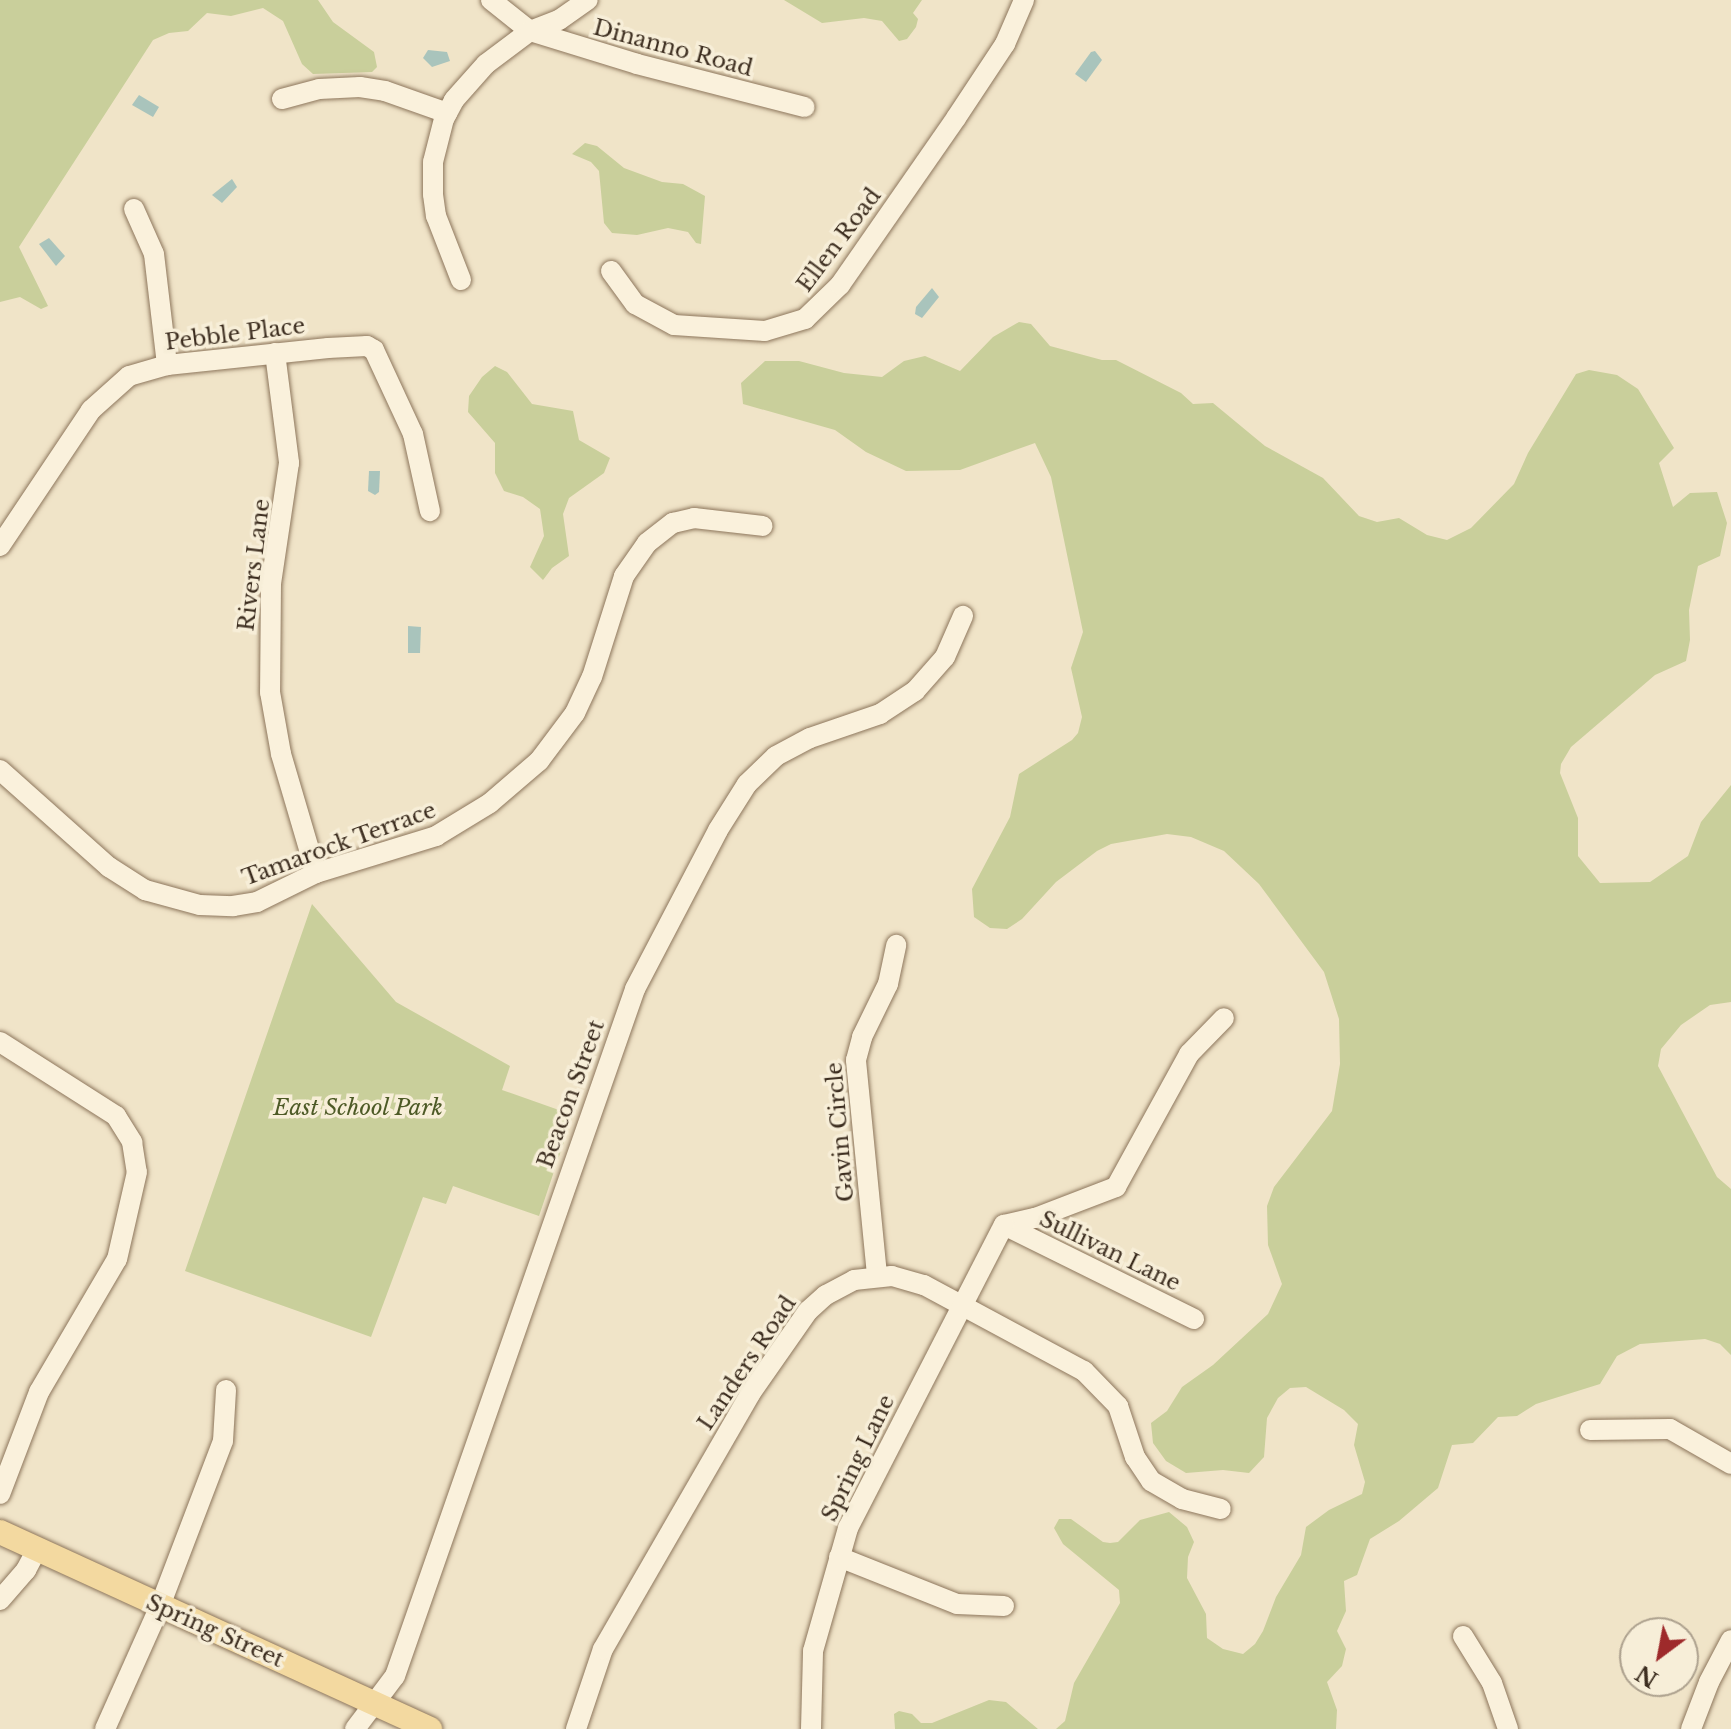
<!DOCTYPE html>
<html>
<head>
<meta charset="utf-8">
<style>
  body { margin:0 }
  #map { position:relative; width:1731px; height:1729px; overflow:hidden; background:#f0e4c8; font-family:"Libre Baskerville",serif }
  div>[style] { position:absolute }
  .green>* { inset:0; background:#c9cf9b }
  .water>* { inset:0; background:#a9c4bc }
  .roads { filter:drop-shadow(0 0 2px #8d765c) drop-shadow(0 0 2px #8d765c) }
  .minor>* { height:20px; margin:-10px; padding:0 10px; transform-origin:10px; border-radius:10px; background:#faf1dc }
  .major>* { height:24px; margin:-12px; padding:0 12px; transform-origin:12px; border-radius:12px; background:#f3d9a0 }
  span { translate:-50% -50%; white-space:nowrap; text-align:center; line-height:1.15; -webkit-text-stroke:7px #f7eed8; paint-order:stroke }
  .street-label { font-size:22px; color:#3d2e20 }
  .park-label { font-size:22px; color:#4d5a26; font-style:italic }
  .north { position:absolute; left:1619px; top:1617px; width:80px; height:80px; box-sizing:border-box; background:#f7eed8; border:2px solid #ada18e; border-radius:50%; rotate:212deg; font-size:22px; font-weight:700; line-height:32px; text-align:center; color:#3d2e20 }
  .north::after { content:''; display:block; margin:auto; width:28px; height:36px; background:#9e2a2b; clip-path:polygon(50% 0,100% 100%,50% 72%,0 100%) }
</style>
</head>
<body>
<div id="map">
  <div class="green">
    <div style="clip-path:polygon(0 0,318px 0,333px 22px,374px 52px,377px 67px,372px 72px,313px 74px,302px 64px,283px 21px,263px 8px,231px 16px,207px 13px,188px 31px,169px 33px,153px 40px,19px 247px,48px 306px,41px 309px,20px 297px,0 302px)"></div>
    <div style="clip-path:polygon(784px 0,922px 0,913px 13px,918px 19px,916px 27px,907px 39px,899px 41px,882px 21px,864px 18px,822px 23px)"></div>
    <div style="clip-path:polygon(585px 143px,597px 146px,624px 168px,662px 182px,683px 184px,705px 196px,701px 244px,696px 243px,688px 232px,668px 228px,637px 235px,612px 233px,604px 223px,599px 171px,591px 162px,572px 154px)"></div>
    <div style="clip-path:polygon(1019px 322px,1031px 324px,1050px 346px,1102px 360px,1116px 360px,1181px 393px,1193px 404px,1213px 403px,1265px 446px,1323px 478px,1359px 516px,1377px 522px,1399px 518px,1427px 535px,1447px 540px,1471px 528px,1514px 484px,1528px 453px,1576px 374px,1589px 370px,1617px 375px,1638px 389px,1674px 448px,1659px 463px,1673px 507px,1690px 493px,1717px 492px,1727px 523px,1720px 556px,1698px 566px,1689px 610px,1690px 640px,1686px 661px,1655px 675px,1571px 747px,1561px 764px,1560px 773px,1578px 818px,1578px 856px,1600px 883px,1650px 882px,1688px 856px,1701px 822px,1731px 785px,1731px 1002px,1710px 1005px,1681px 1025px,1661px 1049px,1658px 1066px,1717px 1177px,1731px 1189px,1731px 1355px,1720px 1344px,1705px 1339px,1640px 1344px,1617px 1356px,1600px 1384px,1536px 1404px,1517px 1416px,1498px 1417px,1473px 1443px,1452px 1445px,1438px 1488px,1399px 1521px,1370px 1539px,1357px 1575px,1344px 1581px,1346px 1611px,1337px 1631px,1346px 1649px,1342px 1666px,1327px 1682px,1337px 1710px,1336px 1729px,1056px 1729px,1065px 1721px,1074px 1683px,1120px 1603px,1119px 1590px,1063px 1544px,1054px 1528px,1059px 1519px,1071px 1519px,1103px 1542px,1110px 1543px,1118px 1542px,1140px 1520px,1169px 1512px,1187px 1527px,1194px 1542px,1188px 1557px,1187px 1578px,1206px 1614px,1207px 1638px,1223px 1649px,1243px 1654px,1255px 1644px,1263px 1631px,1276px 1597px,1301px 1555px,1306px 1527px,1329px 1510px,1362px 1494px,1365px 1482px,1354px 1445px,1358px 1424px,1344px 1410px,1306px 1387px,1290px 1388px,1278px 1398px,1267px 1418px,1264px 1457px,1249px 1473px,1223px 1470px,1186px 1473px,1166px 1461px,1153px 1443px,1151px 1423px,1167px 1411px,1182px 1387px,1213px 1365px,1268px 1314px,1282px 1284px,1268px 1245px,1267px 1206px,1274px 1187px,1332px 1111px,1340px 1064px,1339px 1019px,1324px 972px,1259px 884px,1224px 851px,1191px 837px,1167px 834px,1111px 844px,1097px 851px,1056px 882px,1022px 919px,1007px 929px,990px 928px,974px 917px,972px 889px,1010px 817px,1019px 774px,1072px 740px,1078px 733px,1082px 717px,1071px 668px,1083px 632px,1051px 477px,1035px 443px,960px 470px,906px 471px,866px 452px,835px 430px,743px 404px,741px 383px,765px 361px,799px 361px,844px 373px,882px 377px,904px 361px,925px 356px,960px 371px,993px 337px)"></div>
    <div style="clip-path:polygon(495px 366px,507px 372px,532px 404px,573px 411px,579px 440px,610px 458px,604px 473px,569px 498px,563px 514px,569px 556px,552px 568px,543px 580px,530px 567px,544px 536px,540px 509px,523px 497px,504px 491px,495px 473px,495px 443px,468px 412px,469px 396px,482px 377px)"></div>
    <div style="clip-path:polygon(312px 904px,396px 1002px,510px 1066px,502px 1090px,573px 1115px,539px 1216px,453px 1186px,446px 1204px,423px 1197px,371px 1337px,185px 1271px)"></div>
    <div style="clip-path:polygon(989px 1700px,1006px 1702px,1038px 1729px,895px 1729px,894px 1714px,899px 1711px,912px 1714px,921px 1723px,932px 1723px)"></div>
  </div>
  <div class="water">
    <div style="clip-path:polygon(428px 50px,447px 52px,450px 61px,432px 67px,423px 58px)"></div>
    <div style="clip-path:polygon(1095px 51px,1102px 60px,1086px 82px,1075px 74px,1091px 52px)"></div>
    <div style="clip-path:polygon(139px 95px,159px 107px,153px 117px,132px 105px)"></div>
    <div style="clip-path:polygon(232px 179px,237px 187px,222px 203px,212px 195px)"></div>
    <div style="clip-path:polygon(49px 238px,65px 256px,56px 266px,39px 244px)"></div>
    <div style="clip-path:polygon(932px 288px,939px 297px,922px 318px,915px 314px,916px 307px)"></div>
    <div style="clip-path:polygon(369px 471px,380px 471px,379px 492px,375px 495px,368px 491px)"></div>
    <div style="clip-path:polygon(408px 626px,421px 627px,420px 653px,408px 653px)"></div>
  </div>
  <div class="roads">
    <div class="minor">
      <div style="left:491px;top:0;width:50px;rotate:38.5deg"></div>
      <div style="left:530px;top:31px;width:112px;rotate:17.1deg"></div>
      <div style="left:637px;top:64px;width:173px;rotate:14.4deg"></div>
      <div style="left:282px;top:99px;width:38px;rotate:-15deg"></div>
      <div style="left:319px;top:89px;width:41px;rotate:-2.8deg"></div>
      <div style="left:360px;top:87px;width:25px;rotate:9deg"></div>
      <div style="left:385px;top:91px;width:66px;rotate:19.5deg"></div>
      <div style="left:134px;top:209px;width:49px;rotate:66deg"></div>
      <div style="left:154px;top:254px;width:112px;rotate:83.3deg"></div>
      <div style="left:611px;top:271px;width:41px;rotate:54deg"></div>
      <div style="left:635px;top:304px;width:44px;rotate:28.3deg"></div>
      <div style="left:674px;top:325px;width:91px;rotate:3.8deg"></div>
      <div style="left:765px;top:331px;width:42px;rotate:-16.7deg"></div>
      <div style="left:805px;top:319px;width:49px;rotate:-44.2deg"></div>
      <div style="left:840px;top:285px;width:203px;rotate:-55.2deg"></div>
      <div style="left:956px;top:118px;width:89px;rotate:-56.5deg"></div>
      <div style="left:1005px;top:44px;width:48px;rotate:-66.6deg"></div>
      <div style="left:461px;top:280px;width:69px;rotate:-111.3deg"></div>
      <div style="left:436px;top:216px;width:22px;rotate:-98deg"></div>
      <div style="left:433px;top:194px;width:32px;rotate:-90deg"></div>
      <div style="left:433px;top:162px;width:44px;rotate:-75.7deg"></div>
      <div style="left:444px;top:119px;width:21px;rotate:-62deg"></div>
      <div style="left:454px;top:100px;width:48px;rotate:-48.4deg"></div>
      <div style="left:486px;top:64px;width:55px;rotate:-36.9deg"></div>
      <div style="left:530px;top:31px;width:31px;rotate:-21deg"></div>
      <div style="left:559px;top:20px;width:35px;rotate:-35deg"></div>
      <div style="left:275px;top:353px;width:111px;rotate:82.7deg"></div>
      <div style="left:289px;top:463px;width:122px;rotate:98.5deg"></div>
      <div style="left:271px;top:584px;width:108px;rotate:90.5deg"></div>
      <div style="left:270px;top:692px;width:63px;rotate:79.9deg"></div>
      <div style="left:281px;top:754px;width:124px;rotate:73.6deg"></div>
      <div style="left:0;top:546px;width:164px;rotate:-56.2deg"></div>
      <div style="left:91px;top:410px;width:51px;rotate:-41.8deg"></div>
      <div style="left:129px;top:376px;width:40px;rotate:-16deg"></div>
      <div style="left:167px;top:365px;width:162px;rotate:-6deg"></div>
      <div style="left:328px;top:348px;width:39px;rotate:-3deg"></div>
      <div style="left:367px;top:346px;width:8px;rotate:30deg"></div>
      <div style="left:374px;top:350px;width:93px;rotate:65.1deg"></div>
      <div style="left:413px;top:434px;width:79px;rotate:77.6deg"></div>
      <div style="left:0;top:770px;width:146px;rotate:41.7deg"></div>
      <div style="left:109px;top:867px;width:43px;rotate:32.6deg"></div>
      <div style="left:145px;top:890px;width:57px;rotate:15.3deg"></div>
      <div style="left:200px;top:905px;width:33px;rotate:2deg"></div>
      <div style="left:233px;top:906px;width:24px;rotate:-9deg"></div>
      <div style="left:257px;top:902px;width:66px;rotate:-26.2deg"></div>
      <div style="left:316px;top:873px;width:126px;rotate:-17.1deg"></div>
      <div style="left:436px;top:836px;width:63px;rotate:-31.4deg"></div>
      <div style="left:490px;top:803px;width:65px;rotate:-40.6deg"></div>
      <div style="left:539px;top:761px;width:60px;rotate:-53.1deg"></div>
      <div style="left:575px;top:713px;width:40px;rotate:-65deg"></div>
      <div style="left:592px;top:677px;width:106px;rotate:-72.4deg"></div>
      <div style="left:624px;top:576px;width:40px;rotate:-55.1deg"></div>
      <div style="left:647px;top:543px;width:33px;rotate:-38deg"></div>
      <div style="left:673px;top:523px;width:22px;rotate:-13deg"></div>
      <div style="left:694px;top:518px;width:69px;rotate:6.6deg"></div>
      <div style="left:0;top:1042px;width:138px;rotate:32.5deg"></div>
      <div style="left:116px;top:1116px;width:31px;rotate:58deg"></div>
      <div style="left:132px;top:1142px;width:30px;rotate:81deg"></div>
      <div style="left:137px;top:1172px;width:89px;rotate:102.9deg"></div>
      <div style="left:117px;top:1259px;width:154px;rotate:120.4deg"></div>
      <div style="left:39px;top:1392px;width:109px;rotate:110.9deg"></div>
      <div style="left:1004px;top:1225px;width:32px;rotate:-13deg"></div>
      <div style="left:1035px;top:1218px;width:87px;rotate:-20.9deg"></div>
      <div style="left:1116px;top:1187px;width:152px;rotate:-61.2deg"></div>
      <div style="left:1189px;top:1054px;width:50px;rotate:-45.8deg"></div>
      <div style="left:1004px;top:1225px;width:212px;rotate:26.3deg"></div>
      <div style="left:877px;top:1275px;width:216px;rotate:-95.6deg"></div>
      <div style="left:856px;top:1060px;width:24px;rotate:-75deg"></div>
      <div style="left:862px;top:1037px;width:59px;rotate:-63.9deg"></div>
      <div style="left:888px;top:984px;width:40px;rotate:-78deg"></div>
      <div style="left:1590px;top:1430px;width:80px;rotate:-0.7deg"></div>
      <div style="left:1670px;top:1429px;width:70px;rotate:29.8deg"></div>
      <div style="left:839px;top:1557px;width:127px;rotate:21.7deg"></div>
      <div style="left:957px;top:1604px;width:47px;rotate:2.4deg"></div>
      <div style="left:0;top:1600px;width:40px;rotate:-49deg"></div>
      <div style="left:26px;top:1570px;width:24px;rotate:-62deg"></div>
      <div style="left:1463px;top:1636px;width:55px;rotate:58.3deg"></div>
      <div style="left:1492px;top:1683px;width:49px;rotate:70.8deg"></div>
      <div style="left:105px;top:1729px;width:135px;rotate:-65.9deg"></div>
      <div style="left:160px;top:1606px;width:177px;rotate:-69.1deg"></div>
      <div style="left:223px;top:1441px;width:51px;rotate:-86.6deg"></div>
      <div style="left:355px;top:1729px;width:66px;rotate:-53deg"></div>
      <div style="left:395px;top:1676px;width:728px;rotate:-70.74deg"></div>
      <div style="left:635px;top:989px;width:179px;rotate:-62.4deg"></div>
      <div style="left:718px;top:830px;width:54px;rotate:-57.8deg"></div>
      <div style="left:747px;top:784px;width:40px;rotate:-44deg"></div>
      <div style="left:776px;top:756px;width:38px;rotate:-28deg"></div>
      <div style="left:810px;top:738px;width:74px;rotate:-18.9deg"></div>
      <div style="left:880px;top:714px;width:42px;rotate:-33.3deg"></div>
      <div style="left:915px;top:691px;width:45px;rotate:-48.6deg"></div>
      <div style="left:945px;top:657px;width:45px;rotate:-66.3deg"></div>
      <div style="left:576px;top:1729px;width:84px;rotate:-71.4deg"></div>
      <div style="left:603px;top:1649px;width:294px;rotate:-60deg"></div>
      <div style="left:750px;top:1394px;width:101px;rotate:-55.1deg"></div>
      <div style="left:808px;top:1311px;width:24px;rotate:-42deg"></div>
      <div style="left:826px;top:1295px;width:32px;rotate:-28deg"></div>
      <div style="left:854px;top:1280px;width:38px;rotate:-6deg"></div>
      <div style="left:892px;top:1276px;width:33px;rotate:16deg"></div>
      <div style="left:924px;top:1285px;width:182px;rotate:28.3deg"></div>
      <div style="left:1084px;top:1371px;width:49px;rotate:45.8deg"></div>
      <div style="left:1118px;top:1406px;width:54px;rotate:71.6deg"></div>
      <div style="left:1135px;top:1457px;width:29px;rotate:56deg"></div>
      <div style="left:1151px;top:1481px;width:36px;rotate:30deg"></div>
      <div style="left:1182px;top:1499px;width:40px;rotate:14.4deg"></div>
      <div style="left:811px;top:1729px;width:78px;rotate:-88.5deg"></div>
      <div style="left:813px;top:1651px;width:128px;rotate:-74.1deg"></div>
      <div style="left:848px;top:1528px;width:341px;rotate:-62.8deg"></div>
      <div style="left:1691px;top:1729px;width:50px;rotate:-69deg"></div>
      <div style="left:1709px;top:1682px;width:47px;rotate:-62.4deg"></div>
    </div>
    <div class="major">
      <div style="left:0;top:1532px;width:473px;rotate:24.6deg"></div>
    </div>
  </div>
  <div class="street-label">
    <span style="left:673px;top:48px;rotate:15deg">Dinanno Road</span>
    <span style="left:839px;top:240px;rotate:-53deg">Ellen Road</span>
    <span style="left:235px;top:334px;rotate:-7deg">Pebble Place</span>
    <span style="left:254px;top:565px;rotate:-83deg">Rivers Lane</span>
    <span style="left:339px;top:844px;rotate:-20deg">Tamarock Terrace</span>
    <span style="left:571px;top:1094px;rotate:-70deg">Beacon Street</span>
    <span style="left:840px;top:1132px;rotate:-95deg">Gavin Circle</span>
    <span style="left:1110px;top:1251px;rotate:26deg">Sullivan Lane</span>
    <span style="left:747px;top:1363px;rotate:-56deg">Landers Road</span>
    <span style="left:858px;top:1458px;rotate:-64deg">Spring Lane</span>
    <span style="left:215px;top:1631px;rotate:24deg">Spring Street</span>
  </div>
  <div class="park-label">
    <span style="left:358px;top:1108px">East School Park</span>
  </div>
  <div class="north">N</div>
</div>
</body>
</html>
